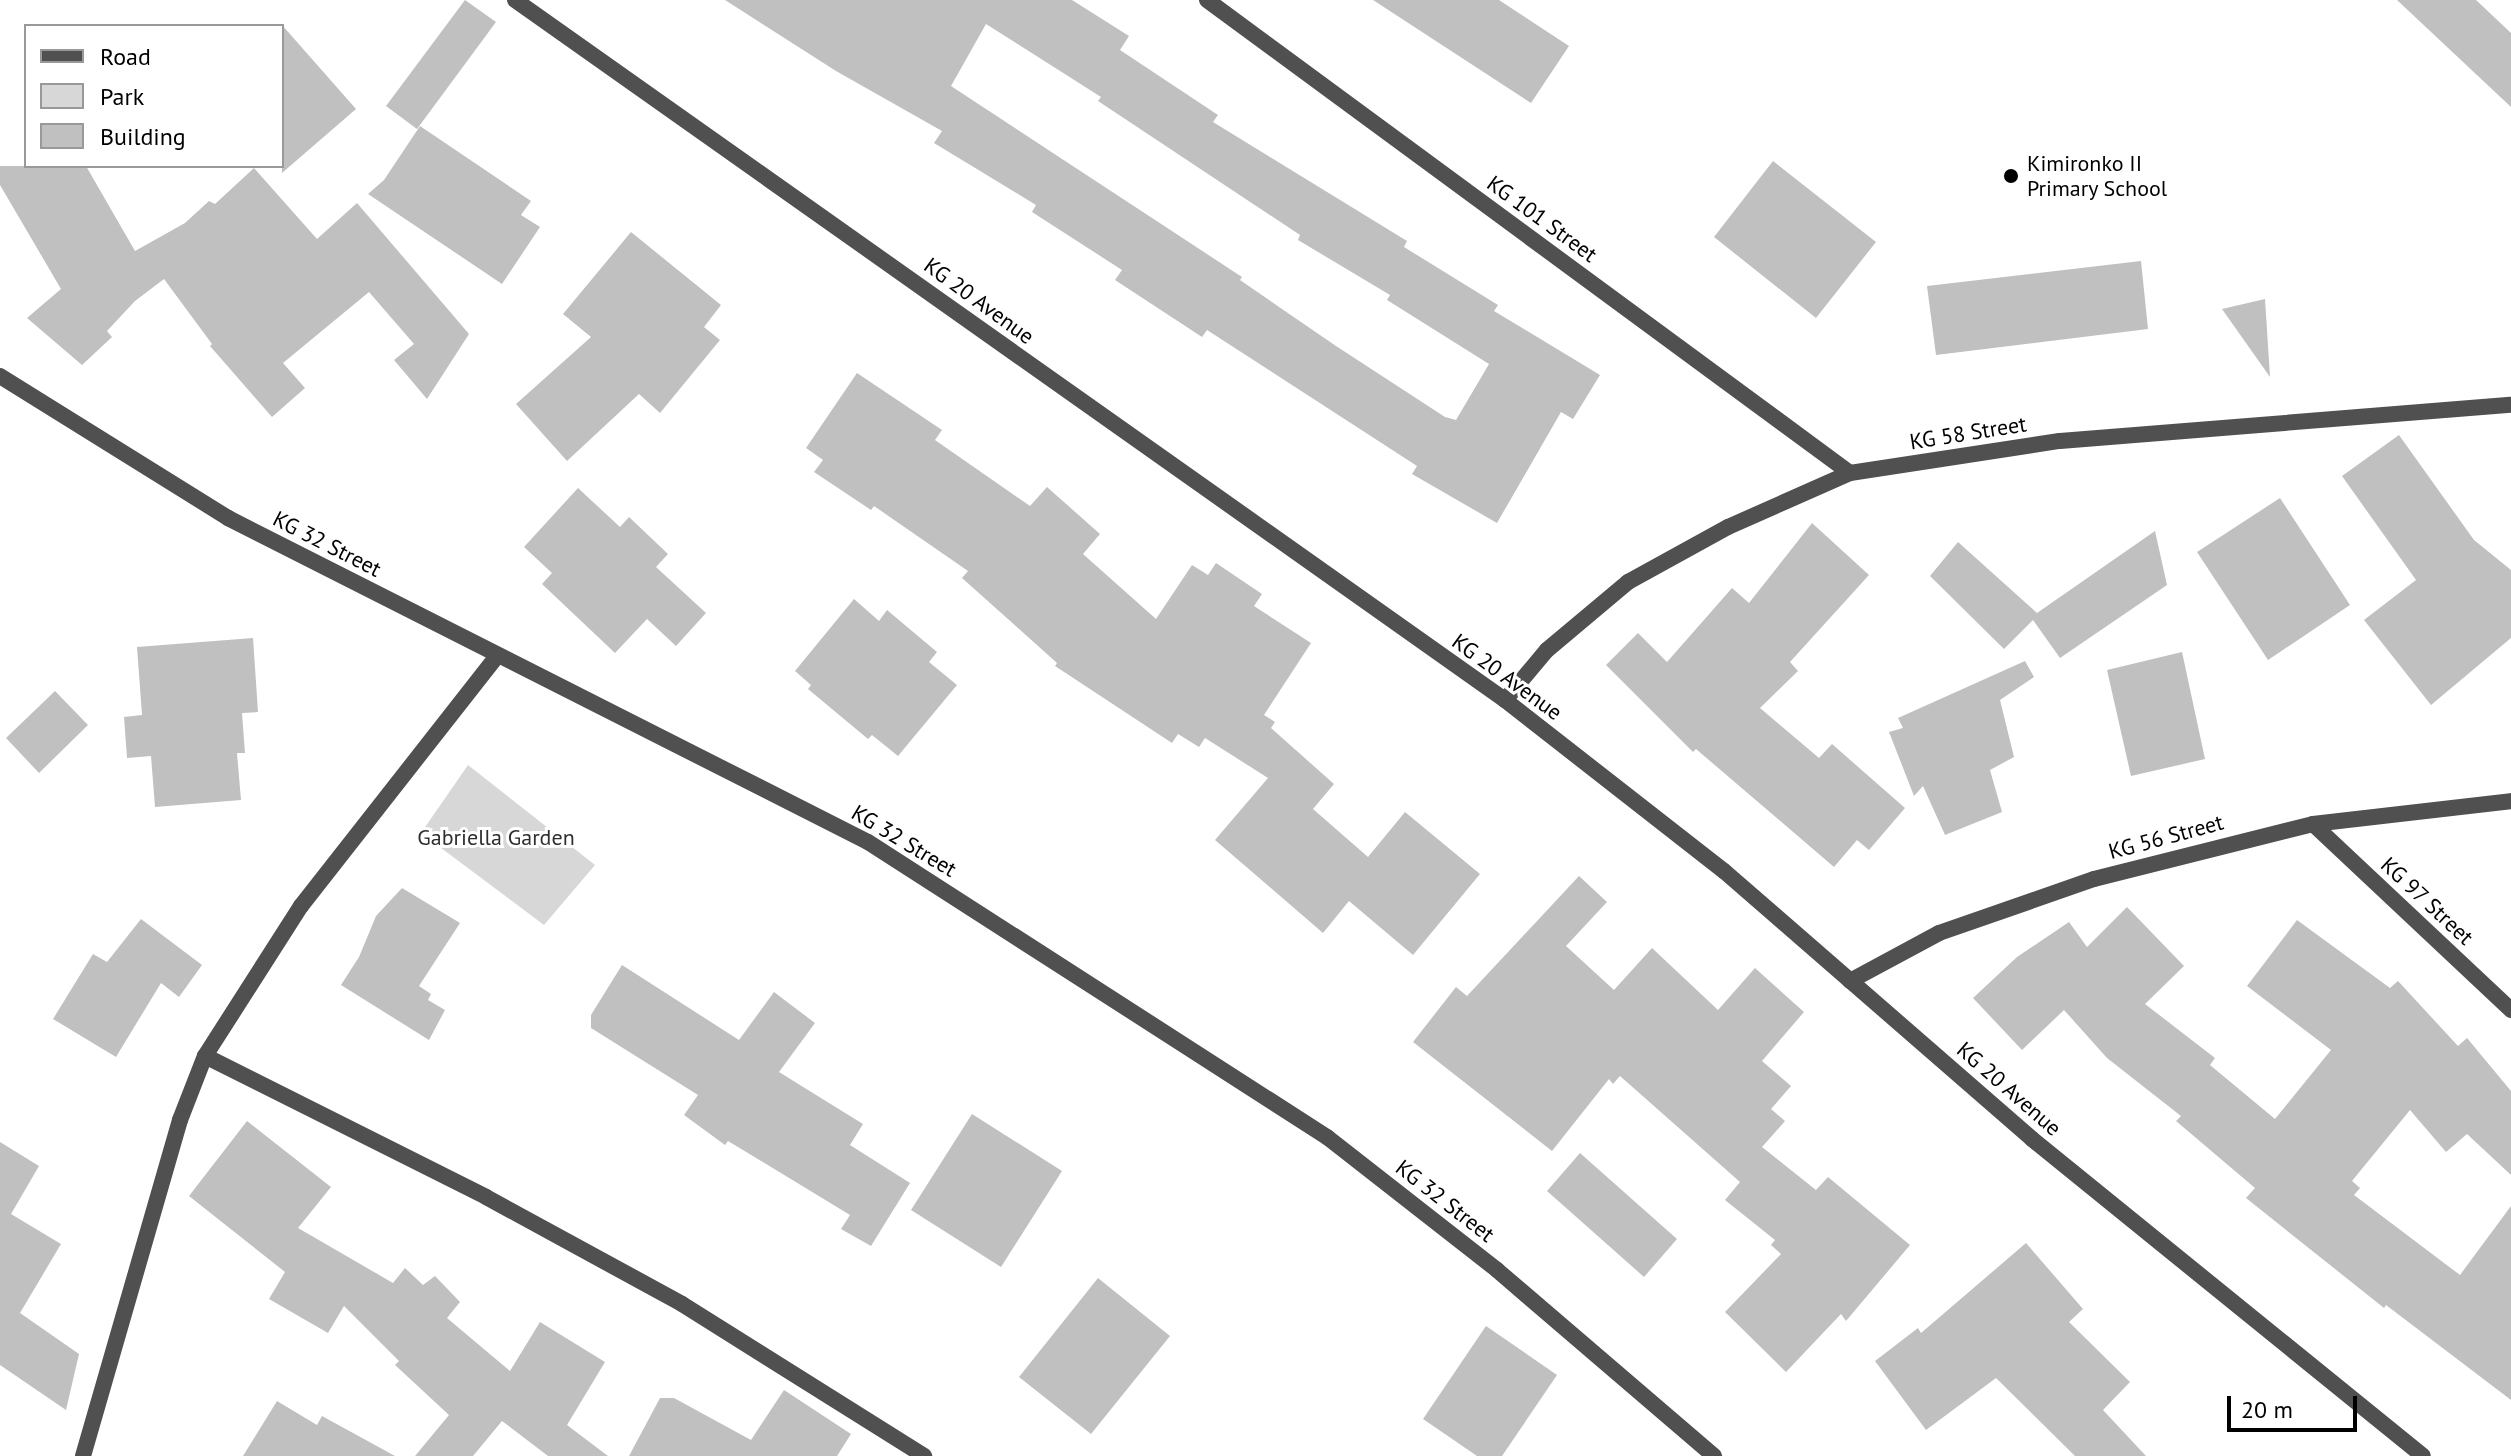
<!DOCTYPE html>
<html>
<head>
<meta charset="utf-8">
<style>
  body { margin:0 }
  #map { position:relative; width:2511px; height:1456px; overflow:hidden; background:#fff; font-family:"PT Sans",sans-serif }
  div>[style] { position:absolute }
  .green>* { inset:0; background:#d7d7d7 }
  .building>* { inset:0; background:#c0c0c0 }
  .minor>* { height:16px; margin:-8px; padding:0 8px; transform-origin:8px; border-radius:8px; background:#505050 }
  .dots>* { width:22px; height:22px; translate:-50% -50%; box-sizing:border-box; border:4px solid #fff; border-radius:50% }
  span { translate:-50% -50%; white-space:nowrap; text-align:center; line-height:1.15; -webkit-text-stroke:6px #fff; paint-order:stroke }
  .poi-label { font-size:22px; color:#000 }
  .left { translate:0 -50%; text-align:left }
  .street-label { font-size:22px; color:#000 }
  .park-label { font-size:22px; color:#2e2e2e }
  .legend { position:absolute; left:24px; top:24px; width:260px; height:144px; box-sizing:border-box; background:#fff; border:2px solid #999; margin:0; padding:10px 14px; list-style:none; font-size:24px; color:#000 }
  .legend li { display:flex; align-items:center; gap:16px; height:40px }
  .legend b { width:40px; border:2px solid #999 }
  .scale { position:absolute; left:2227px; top:1396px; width:130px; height:36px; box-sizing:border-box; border:4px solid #000; border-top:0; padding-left:10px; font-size:24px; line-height:28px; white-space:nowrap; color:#000; -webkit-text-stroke:6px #fff; paint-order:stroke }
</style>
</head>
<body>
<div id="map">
  <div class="green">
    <div style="clip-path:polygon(468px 765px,595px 865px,544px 925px,421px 833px)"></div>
  </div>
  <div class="building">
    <div style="clip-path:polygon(465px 0,496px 22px,417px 129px,386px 106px)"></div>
    <div style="clip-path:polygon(evenodd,725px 0,1072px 0,1129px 36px,1120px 50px,1218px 115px,1213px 122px,1407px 241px,1404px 247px,1498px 305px,1494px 311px,1600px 375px,1573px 419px,1561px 412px,1497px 523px,1412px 474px,1417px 466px,1207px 330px,1202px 337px,1115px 280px,1122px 270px,1032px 212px,1036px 205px,934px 143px,942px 131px,836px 71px,725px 0,986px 24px,1101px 97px,1098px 101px,1300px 235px,1298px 240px,1390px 295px,1387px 300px,1489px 364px,1456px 420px,1445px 417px,1336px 346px,1240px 280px,1242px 277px,951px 86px,986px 24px)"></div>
    <div style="clip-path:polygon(1373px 0,1499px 0,1569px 46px,1531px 103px)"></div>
    <div style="clip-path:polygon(2397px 0,2476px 0,2511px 33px,2511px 107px)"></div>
    <div style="clip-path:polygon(282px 25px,356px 109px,282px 173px)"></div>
    <div style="clip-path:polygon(420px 126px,531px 201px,521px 215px,540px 227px,502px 284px,368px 194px,384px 180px)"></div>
    <div style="clip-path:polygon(1773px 161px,1876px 242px,1816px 318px,1714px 237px)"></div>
    <div style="clip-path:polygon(0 166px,86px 166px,135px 251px,185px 223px,209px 201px,215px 204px,254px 168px,317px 239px,357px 203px,469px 334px,427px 399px,394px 360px,414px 344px,369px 292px,283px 363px,305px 388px,272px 417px,210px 346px,212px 344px,164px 279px,135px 301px,107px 331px,112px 337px,82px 365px,27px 318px,61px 289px,0 185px)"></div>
    <div style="clip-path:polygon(631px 232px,721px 305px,704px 327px,720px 340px,660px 413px,639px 394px,567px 461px,516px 404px,591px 337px,563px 314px)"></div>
    <div style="clip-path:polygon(2141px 261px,2148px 329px,1936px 355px,1927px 286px)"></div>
    <div style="clip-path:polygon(2265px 299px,2270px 377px,2222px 309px)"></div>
    <div style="clip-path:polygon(857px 373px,942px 430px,935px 440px,1030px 506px,1047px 487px,1100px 534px,1083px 554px,1156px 619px,1192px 565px,1208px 575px,1216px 563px,1262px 594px,1254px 606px,1311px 643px,1264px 715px,1275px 722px,1271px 728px,1334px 784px,1313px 809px,1368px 857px,1405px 812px,1480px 874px,1413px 955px,1349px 901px,1323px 933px,1215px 840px,1268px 778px,1205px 738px,1199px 747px,1178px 734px,1172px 743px,1055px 666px,1057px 663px,962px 578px,968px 571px,874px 506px,871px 510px,814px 472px,823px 460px,806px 448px)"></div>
    <div style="clip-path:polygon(2399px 435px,2474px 540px,2511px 570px,2511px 638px,2431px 705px,2364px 620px,2416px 580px,2342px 476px)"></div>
    <div style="clip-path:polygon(578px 488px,620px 527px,629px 517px,668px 554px,656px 567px,706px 613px,676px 646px,647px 619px,615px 653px,542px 584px,552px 573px,524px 547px)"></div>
    <div style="clip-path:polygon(2280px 498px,2350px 605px,2268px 660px,2197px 552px)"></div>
    <div style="clip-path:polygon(1812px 523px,1869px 575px,1790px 662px,1798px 671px,1760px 708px,1819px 758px,1832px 744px,1905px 808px,1869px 850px,1857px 840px,1834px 867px,1696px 749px,1693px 752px,1606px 665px,1638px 633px,1667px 662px,1732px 588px,1749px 603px)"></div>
    <div style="clip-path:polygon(2155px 531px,2167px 585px,2060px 658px,2033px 620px,2004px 649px,1930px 576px,1958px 542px,2037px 613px)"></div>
    <div style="clip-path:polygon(854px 599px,879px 621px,887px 610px,937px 652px,929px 662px,957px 685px,898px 756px,872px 735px,868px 739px,808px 689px,811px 685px,795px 671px)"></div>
    <div style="clip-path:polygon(253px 638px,258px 712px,242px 713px,245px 753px,237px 753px,241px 800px,155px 807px,151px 756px,127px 758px,124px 717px,142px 715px,137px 647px)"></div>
    <div style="clip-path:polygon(2182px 652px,2205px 759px,2131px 776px,2107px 670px)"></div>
    <div style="clip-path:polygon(2025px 661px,2034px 677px,2000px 700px,2014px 757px,1990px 770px,2002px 812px,1945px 835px,1923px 786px,1914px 796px,1889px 732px,1903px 728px,1898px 718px)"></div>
    <div style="clip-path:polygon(55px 691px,88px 725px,39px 773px,6px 738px)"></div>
    <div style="clip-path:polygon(1579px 876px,1607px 902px,1566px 946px,1614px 990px,1652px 948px,1718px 1010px,1755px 968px,1804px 1012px,1762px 1061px,1791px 1086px,1771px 1109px,1785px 1121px,1762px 1147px,1816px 1190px,1828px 1177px,1910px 1245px,1846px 1321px,1841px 1314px,1786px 1372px,1725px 1312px,1781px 1254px,1771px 1245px,1775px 1240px,1725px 1200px,1740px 1182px,1620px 1076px,1613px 1084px,1609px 1079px,1552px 1151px,1413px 1042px,1456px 987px,1467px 996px)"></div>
    <div style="clip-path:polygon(402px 888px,460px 923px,419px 986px,431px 994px,428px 1000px,445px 1010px,429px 1040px,341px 985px,359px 957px,376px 916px)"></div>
    <div style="clip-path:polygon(2127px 907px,2184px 966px,2145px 1004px,2215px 1058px,2210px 1065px,2275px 1119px,2331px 1050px,2247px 986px,2297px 920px,2390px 988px,2398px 981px,2458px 1046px,2467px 1038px,2511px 1091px,2511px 1175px,2467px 1134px,2446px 1152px,2410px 1110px,2352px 1181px,2360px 1188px,2354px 1195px,2460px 1275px,2511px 1206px,2511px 1400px,2386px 1305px,2384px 1308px,2246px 1198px,2255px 1188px,2176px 1121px,2181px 1116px,2107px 1058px,2064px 1010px,2022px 1050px,1973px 998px,2017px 957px,2069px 922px,2087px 947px)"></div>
    <div style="clip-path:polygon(141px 919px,202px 965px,179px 997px,161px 983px,116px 1057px,53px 1019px,93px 954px,107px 962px)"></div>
    <div style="clip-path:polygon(622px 965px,739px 1040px,774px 992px,815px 1023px,779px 1072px,863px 1124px,850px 1145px,910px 1183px,871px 1246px,841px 1229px,850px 1215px,728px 1141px,725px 1145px,684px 1115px,698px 1095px,591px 1028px,591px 1015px)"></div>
    <div style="clip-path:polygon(972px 1114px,1062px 1171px,1001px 1267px,911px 1210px)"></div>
    <div style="clip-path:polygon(247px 1121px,331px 1187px,298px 1228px,393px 1283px,405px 1268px,423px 1285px,435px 1276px,460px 1302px,447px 1318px,510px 1371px,540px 1322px,605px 1362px,567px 1425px,608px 1456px,548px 1456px,502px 1421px,473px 1456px,415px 1456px,449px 1415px,395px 1365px,399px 1361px,344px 1306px,328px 1333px,269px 1299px,285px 1272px,189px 1196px)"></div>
    <div style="clip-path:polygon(0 1142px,39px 1166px,11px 1214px,61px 1244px,20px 1313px,79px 1354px,66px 1410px,0 1365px)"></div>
    <div style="clip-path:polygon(1580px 1153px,1677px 1239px,1644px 1277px,1547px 1191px)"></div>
    <div style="clip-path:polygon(2026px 1243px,2083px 1309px,2069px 1322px,2130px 1382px,2103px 1410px,2146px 1456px,2075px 1456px,1996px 1378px,1926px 1430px,1875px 1361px,1918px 1328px,1921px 1333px)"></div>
    <div style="clip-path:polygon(1098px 1278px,1170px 1336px,1091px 1434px,1019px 1377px)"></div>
    <div style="clip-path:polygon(1486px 1326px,1557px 1375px,1502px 1456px,1477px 1456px,1423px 1419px)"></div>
    <div style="clip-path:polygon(784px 1390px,851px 1434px,837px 1456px,629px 1456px,660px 1398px,674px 1398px,751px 1440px)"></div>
    <div style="clip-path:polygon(277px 1401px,317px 1425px,322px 1416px,395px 1456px,243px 1456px)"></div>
  </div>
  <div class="minor">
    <div style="left:515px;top:0;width:1212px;rotate:35.26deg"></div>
    <div style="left:1505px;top:700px;width:278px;rotate:38deg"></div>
    <div style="left:1724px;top:871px;width:408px;rotate:41deg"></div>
    <div style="left:2032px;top:1139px;width:503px;rotate:39.03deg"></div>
    <div style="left:1207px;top:0;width:798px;rotate:36.34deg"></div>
    <div style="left:0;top:376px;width:269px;rotate:31.9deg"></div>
    <div style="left:228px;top:518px;width:717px;rotate:26.85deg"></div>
    <div style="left:868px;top:842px;width:546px;rotate:32.73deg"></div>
    <div style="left:1327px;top:1137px;width:216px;rotate:38deg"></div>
    <div style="left:1497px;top:1270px;width:286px;rotate:40.6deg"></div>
    <div style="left:1505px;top:700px;width:65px;rotate:-50deg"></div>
    <div style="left:1547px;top:650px;width:106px;rotate:-40deg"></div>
    <div style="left:1628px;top:582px;width:114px;rotate:-28.8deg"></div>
    <div style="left:1728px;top:527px;width:133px;rotate:-23.9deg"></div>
    <div style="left:1850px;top:473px;width:212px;rotate:-8.7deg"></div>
    <div style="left:2060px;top:441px;width:452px;rotate:-4.6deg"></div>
    <div style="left:2313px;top:824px;width:272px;rotate:43.2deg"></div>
    <div style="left:1850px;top:981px;width:101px;rotate:-28.3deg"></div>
    <div style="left:1939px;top:933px;width:164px;rotate:-19.2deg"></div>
    <div style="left:2094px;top:879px;width:226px;rotate:-14.1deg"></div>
    <div style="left:2313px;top:824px;width:199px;rotate:-6.6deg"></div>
    <div style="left:205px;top:1056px;width:314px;rotate:26.6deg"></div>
    <div style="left:486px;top:1197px;width:223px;rotate:28.6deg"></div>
    <div style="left:682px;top:1304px;width:286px;rotate:32.1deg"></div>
    <div style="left:83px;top:1456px;width:350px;rotate:-73.9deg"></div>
    <div style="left:180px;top:1120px;width:69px;rotate:-68.7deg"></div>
    <div style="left:205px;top:1056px;width:178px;rotate:-57.4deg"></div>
    <div style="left:301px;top:906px;width:318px;rotate:-51.9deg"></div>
  </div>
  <div class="dots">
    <div style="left:2011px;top:176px;background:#000"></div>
  </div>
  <div class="poi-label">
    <span class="left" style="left:2027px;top:176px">Kimironko II<br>Primary School</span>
  </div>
  <div class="street-label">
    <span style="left:1542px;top:219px;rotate:36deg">KG 101 Street</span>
    <span style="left:979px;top:301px;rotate:36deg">KG 20 Avenue</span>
    <span style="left:1968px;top:433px;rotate:-9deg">KG 58 Street</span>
    <span style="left:327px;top:544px;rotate:27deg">KG 32 Street</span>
    <span style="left:1507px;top:677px;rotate:36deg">KG 20 Avenue</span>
    <span style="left:2166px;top:837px;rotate:-15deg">KG 56 Street</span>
    <span style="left:904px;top:841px;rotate:31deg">KG 32 Street</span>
    <span style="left:2427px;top:901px;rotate:43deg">KG 97 Street</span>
    <span style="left:2009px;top:1089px;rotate:41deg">KG 20 Avenue</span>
    <span style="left:1445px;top:1201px;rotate:38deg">KG 32 Street</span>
  </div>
  <div class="park-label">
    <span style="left:496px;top:838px">Gabriella Garden</span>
  </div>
  <ul class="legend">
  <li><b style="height:10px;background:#505050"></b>Road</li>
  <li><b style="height:22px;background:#d7d7d7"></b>Park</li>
  <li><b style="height:22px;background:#c0c0c0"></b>Building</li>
  </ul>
  <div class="scale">20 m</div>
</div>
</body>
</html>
